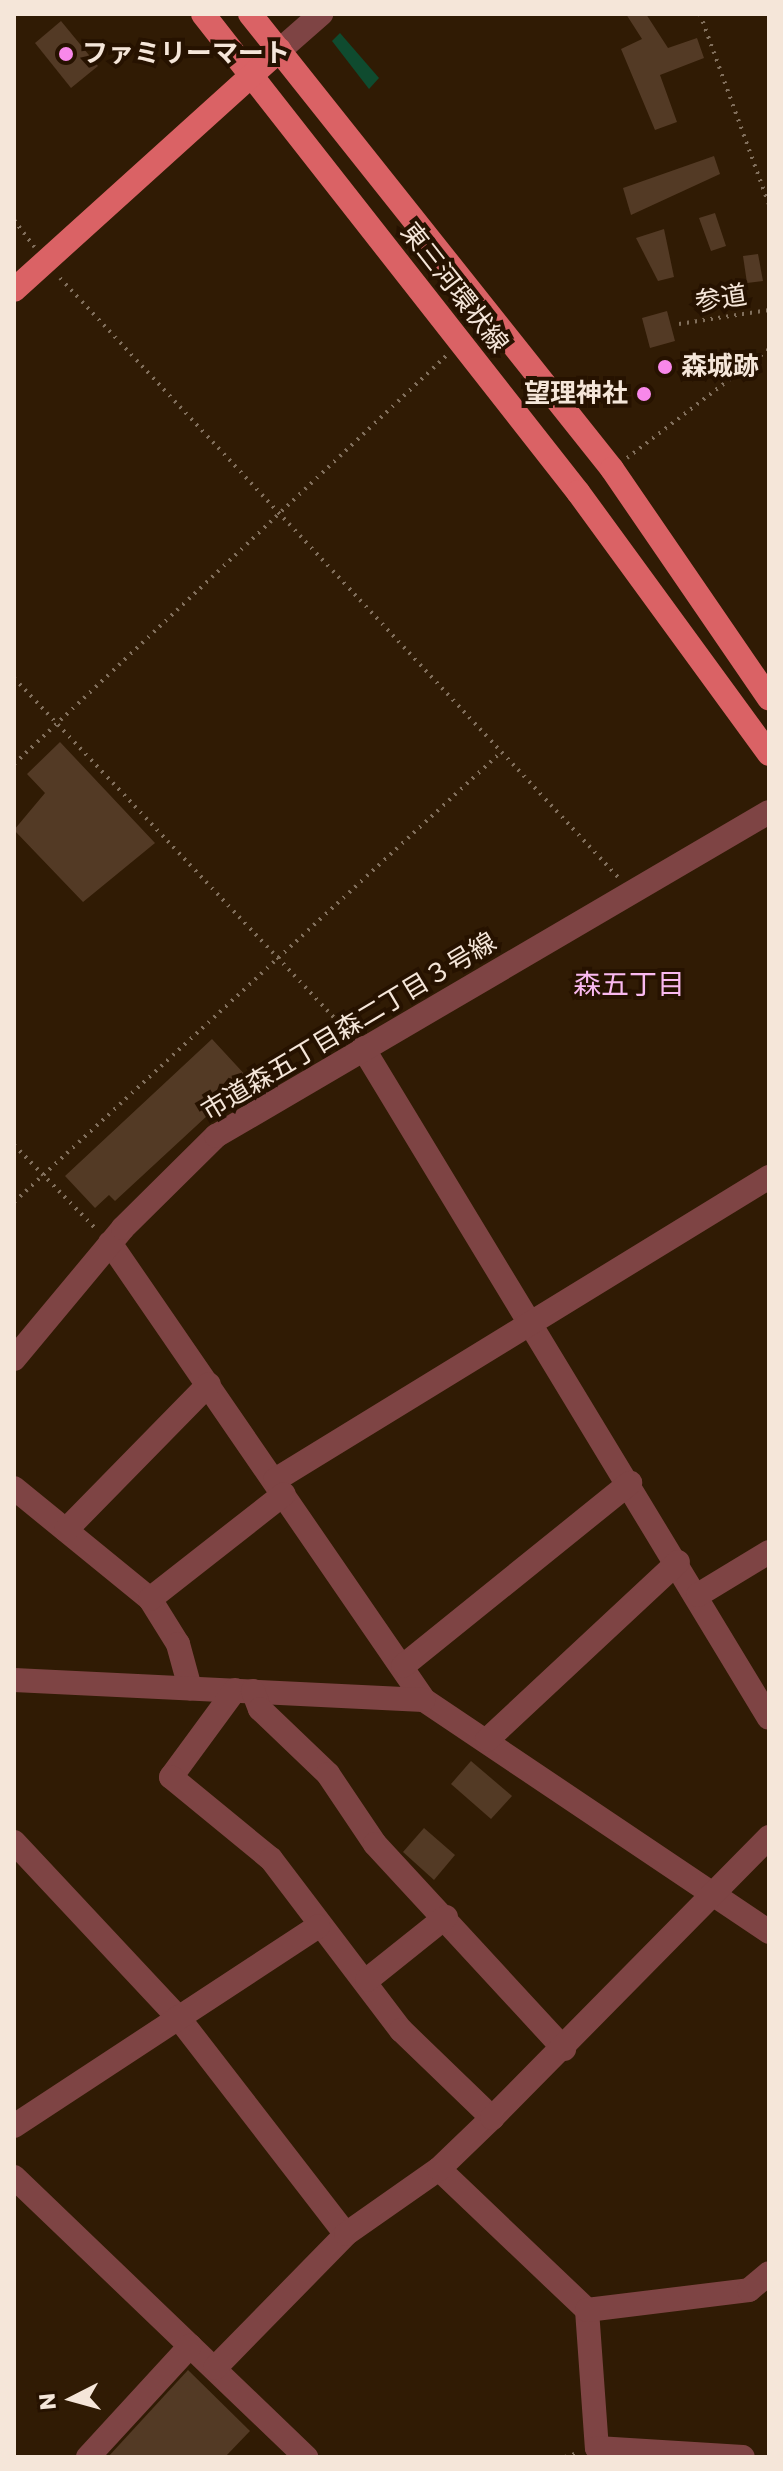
<!DOCTYPE html>
<html>
<head>
<meta charset="utf-8">
<style>
  body { margin:0 }
  #map { position:relative; width:783px; height:2471px; overflow:hidden; background:#301b04; font-family:Poppins,"Noto Sans JP",sans-serif }
  div>[style] { position:absolute }
  .green>* { inset:0; background:#0f4b2f }
  .building>* { inset:0; background:#533a25 }
  .path>* { height:4px; margin-top:-2px; transform-origin:0; background:repeating-linear-gradient(90deg,#816f5c 0 2px,transparent 0 8px) }
  .minor>* { height:24px; margin:-12px; padding:0 12px; transform-origin:12px; border-radius:12px; background:#7e4444 }
  .major>* { height:24px; margin:-12px; padding:0 12px; transform-origin:12px; border-radius:12px; background:#da6265 }
  .dots>* { width:22px; height:22px; translate:-50% -50%; box-sizing:border-box; border:4px solid #261200; border-radius:50% }
  span { translate:-50% -50%; white-space:nowrap; text-align:center; line-height:1.15; -webkit-text-stroke:8px #261200; paint-order:stroke }
  .poi-label { font-size:26px; color:#f5e6d9; font-weight:700 }
  .left { translate:0 -50%; text-align:left }
  .right { translate:-100% -50%; text-align:right }
  .street-label { font-size:26px; color:#f5e6d9 }
  .neighbourhood-label { font-size:28px; color:#f9b9ef }
  .frame { position:absolute; inset:0; border:16px solid #f5e6d9; pointer-events:none }
  .north { position:absolute; left:32px; top:2359px; width:80px; height:80px; -webkit-text-stroke:6px #261200; paint-order:stroke; rotate:264deg; font-size:22px; font-weight:700; line-height:32px; text-align:center; color:#f5e6d9 }
  .north::after { content:''; display:block; margin:auto; width:28px; height:36px; background:#f5e6d9; clip-path:polygon(50% 0,100% 100%,50% 72%,0 100%) }
</style>
</head>
<body>
<div id="map">
  <div class="green">
    <div style="clip-path:polygon(340px 33px,379px 78px,369px 89px,332px 41px)"></div>
  </div>
  <div class="building">
    <div style="clip-path:polygon(626px 14px,646px 14px,668px 48px,697px 38px,704px 58px,660px 75px,677px 122px,655px 130px,621px 49px,642px 39px)"></div>
    <div style="clip-path:polygon(61px 21px,98px 66px,71px 88px,35px 43px)"></div>
    <div style="clip-path:polygon(714px 156px,720px 174px,631px 215px,623px 188px)"></div>
    <div style="clip-path:polygon(715px 213px,726px 246px,711px 251px,699px 218px)"></div>
    <div style="clip-path:polygon(664px 229px,674px 277px,658px 281px,636px 238px)"></div>
    <div style="clip-path:polygon(758px 254px,763px 281px,747px 283px,743px 256px)"></div>
    <div style="clip-path:polygon(667px 311px,675px 341px,650px 348px,642px 318px)"></div>
    <div style="clip-path:polygon(60px 742px,155px 843px,83px 902px,14px 830px,45px 793px,27px 774px)"></div>
    <div style="clip-path:polygon(212px 1039px,248px 1078px,115px 1201px,109px 1195px,95px 1208px,65px 1176px)"></div>
    <div style="clip-path:polygon(471px 1761px,512px 1796px,491px 1819px,451px 1784px)"></div>
    <div style="clip-path:polygon(424px 1828px,455px 1855px,434px 1880px,403px 1852px)"></div>
    <div style="clip-path:polygon(188px 2370px,250px 2431px,225px 2457px,108px 2457px)"></div>
  </div>
  <div class="path">
    <div style="left:700px;top:14px;width:203px;rotate:70.1deg"></div>
    <div style="left:14px;top:220px;width:34px;rotate:53deg"></div>
    <div style="left:60px;top:278px;width:819px;rotate:47.03deg"></div>
    <div style="left:679px;top:324px;width:91px;rotate:-8.8deg"></div>
    <div style="left:627px;top:458px;width:179px;rotate:-37.5deg"></div>
    <div style="left:14px;top:678px;width:490px;rotate:46.7deg"></div>
    <div style="left:14px;top:764px;width:596px;rotate:-43.37deg"></div>
    <div style="left:14px;top:1145px;width:117px;rotate:45.7deg"></div>
    <div style="left:14px;top:1202px;width:662px;rotate:-42.73deg"></div>
    <div style="left:565px;top:2457px;width:14px;rotate:-17deg"></div>
  </div>
  <div class="minor">
    <div style="left:280px;top:50px;width:55px;rotate:-41.3deg"></div>
    <div style="left:363px;top:1048px;width:783px;rotate:58.79deg"></div>
    <div style="left:110px;top:1243px;width:554px;rotate:55.51deg"></div>
    <div style="left:424px;top:1700px;width:416px;rotate:33.9deg"></div>
    <div style="left:14px;top:1359px;width:170px;rotate:-50.2deg"></div>
    <div style="left:123px;top:1228px;width:131px;rotate:-44.7deg"></div>
    <div style="left:216px;top:1136px;width:641px;rotate:-30.37deg"></div>
    <div style="left:275px;top:1480px;width:580px;rotate:-31.52deg"></div>
    <div style="left:14px;top:1488px;width:176px;rotate:39.2deg"></div>
    <div style="left:150px;top:1599px;width:53px;rotate:58.1deg"></div>
    <div style="left:178px;top:1644px;width:46px;rotate:74.7deg"></div>
    <div style="left:66px;top:1530px;width:204px;rotate:-45.6deg"></div>
    <div style="left:698px;top:1595px;width:83px;rotate:-31.2deg"></div>
    <div style="left:150px;top:1599px;width:170px;rotate:-38.1deg"></div>
    <div style="left:403px;top:1666px;width:292px;rotate:-38.9deg"></div>
    <div style="left:14px;top:1680px;width:410px;rotate:2.8deg"></div>
    <div style="left:235px;top:1690px;width:108px;rotate:126.3deg"></div>
    <div style="left:171px;top:1777px;width:129px;rotate:39.4deg"></div>
    <div style="left:271px;top:1859px;width:215px;rotate:52.8deg"></div>
    <div style="left:401px;top:2030px;width:127px;rotate:44deg"></div>
    <div style="left:253px;top:1691px;width:19px;rotate:69deg"></div>
    <div style="left:260px;top:1709px;width:94px;rotate:43.7deg"></div>
    <div style="left:328px;top:1774px;width:84px;rotate:56.1deg"></div>
    <div style="left:375px;top:1844px;width:279px;rotate:47.3deg"></div>
    <div style="left:487px;top:1740px;width:261px;rotate:-43deg"></div>
    <div style="left:14px;top:1842px;width:240px;rotate:46.9deg"></div>
    <div style="left:178px;top:2017px;width:274px;rotate:52.3deg"></div>
    <div style="left:367px;top:1980px;width:101px;rotate:-38.6deg"></div>
    <div style="left:14px;top:2126px;width:364px;rotate:-33.3deg"></div>
    <div style="left:439px;top:2169px;width:204px;rotate:43.6deg"></div>
    <div style="left:587px;top:2310px;width:138px;rotate:85.9deg"></div>
    <div style="left:597px;top:2448px;width:146px;rotate:3.5deg"></div>
    <div style="left:14px;top:2177px;width:405px;rotate:43.8deg"></div>
    <div style="left:587px;top:2310px;width:163px;rotate:-7deg"></div>
    <div style="left:749px;top:2290px;width:26px;rotate:-40deg"></div>
    <div style="left:215px;top:2368px;width:187px;rotate:-45.6deg"></div>
    <div style="left:346px;top:2234px;width:113px;rotate:-35deg"></div>
    <div style="left:439px;top:2169px;width:74px;rotate:-43.9deg"></div>
    <div style="left:492px;top:2118px;width:395px;rotate:-45.4deg"></div>
    <div style="left:88px;top:2457px;width:151px;rotate:-47.4deg"></div>
  </div>
  <div class="major">
    <div style="left:203px;top:14px;width:608px;rotate:51.89deg"></div>
    <div style="left:578px;top:492px;width:324px;rotate:53.9deg"></div>
    <div style="left:250px;top:14px;width:581px;rotate:51.49deg"></div>
    <div style="left:612px;top:469px;width:278px;rotate:55.6deg"></div>
    <div style="left:14px;top:290px;width:358px;rotate:-42.1deg"></div>
  </div>
  <div class="dots">
    <div style="left:66px;top:54px;background:#f888ea"></div>
    <div style="left:665px;top:367px;background:#f888ea"></div>
    <div style="left:644px;top:394px;background:#f888ea"></div>
  </div>
  <div class="poi-label">
    <span class="left" style="left:82px;top:54px">ファミリーマート</span>
    <span class="left" style="left:681px;top:367px">森城跡</span>
    <span class="right" style="left:628px;top:394px">望理神社</span>
  </div>
  <div class="street-label">
    <span style="left:454px;top:288px;rotate:52deg">東三河環状線</span>
    <span style="left:721px;top:299px;rotate:-9deg">参道</span>
    <span style="left:349px;top:1027px;rotate:-31deg">市道森五丁目森二丁目３号線</span>
  </div>
  <div class="neighbourhood-label">
    <span style="left:629px;top:985px">森五丁目</span>
  </div>
  <div class="frame"></div>
  <div class="north">N</div>
</div>
</body>
</html>
